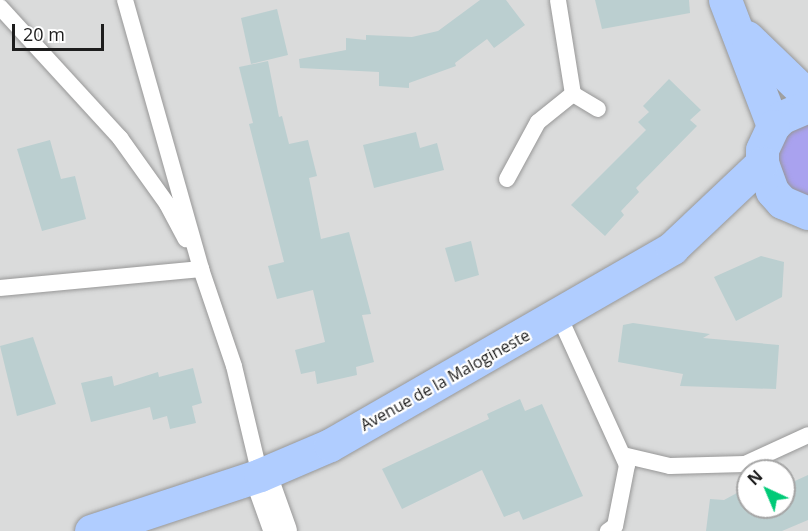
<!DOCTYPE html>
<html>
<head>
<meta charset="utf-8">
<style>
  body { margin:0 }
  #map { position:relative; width:808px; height:531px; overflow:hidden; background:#e2ecf0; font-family:"Open Sans",sans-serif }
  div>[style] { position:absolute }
  .residential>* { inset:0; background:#dadbdb }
  .grass>* { inset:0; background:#a9a2ef }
  .building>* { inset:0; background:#bbcfd0 }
  .roads { filter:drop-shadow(0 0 2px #979797) drop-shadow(0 0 2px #979797) }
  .lane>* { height:16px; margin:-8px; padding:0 8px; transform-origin:8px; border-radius:8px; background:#fff }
  .street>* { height:33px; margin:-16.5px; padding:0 16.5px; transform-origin:16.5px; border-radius:16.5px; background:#fff }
  .secondary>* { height:33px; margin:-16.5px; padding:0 16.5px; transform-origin:16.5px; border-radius:16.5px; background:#b0cdff }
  span { translate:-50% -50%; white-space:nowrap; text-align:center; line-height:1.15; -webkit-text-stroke:4.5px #fff; paint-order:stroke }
  .street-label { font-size:16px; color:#1d1d1d }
  .north { position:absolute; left:736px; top:459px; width:60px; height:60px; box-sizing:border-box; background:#fff; border:2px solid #a5a5a5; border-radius:50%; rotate:316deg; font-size:16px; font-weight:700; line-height:24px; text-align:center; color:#1d1d1d }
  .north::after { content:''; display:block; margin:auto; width:21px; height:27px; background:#00ca77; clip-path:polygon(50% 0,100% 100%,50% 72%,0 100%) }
  .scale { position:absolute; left:12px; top:24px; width:92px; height:27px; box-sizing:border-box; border:3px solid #1d1d1d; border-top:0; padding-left:8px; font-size:18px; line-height:21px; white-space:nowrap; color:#1d1d1d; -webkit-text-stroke:4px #fff; paint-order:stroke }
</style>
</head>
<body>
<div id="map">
  <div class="residential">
    <div style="clip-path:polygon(evenodd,0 0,808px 0,808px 531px,0 531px,0 0,748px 471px,784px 471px,784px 507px,748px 507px,748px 471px)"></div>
  </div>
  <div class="grass">
    <div style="clip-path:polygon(808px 106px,808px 213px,762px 163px)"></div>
  </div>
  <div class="building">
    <div style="clip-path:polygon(480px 0,506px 0,525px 25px,494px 48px,487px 39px,455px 63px,456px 66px,409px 83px,409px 88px,379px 86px,379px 72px,300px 68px,299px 59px,346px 50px,346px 38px,366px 40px,366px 35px,412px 37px,438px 31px)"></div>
    <div style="clip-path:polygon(595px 0,689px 0,690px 13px,602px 29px)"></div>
    <div style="clip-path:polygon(277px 9px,288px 55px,251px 64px,241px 18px)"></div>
    <div style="clip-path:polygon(268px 61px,279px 117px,282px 116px,289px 144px,308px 140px,317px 176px,309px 178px,321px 239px,349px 232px,371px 314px,362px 315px,374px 362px,356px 367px,357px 375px,317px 384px,315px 371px,301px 374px,295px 350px,325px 342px,313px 290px,277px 299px,268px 266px,284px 262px,249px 124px,253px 123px,239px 67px)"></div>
    <div style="clip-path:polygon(669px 79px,701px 110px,690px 120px,697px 126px,636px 188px,639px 192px,621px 211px,624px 215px,605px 236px,571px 205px,646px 130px,638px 122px,649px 112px,643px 106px)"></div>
    <div style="clip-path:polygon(416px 132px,420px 148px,437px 143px,444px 170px,374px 188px,363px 145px)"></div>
    <div style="clip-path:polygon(50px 140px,61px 179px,75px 176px,86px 219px,42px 231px,17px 149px)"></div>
    <div style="clip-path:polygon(471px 241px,479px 275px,455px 282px,445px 248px)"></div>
    <div style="clip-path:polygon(761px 256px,784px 262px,782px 297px,736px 321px,714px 277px)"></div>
    <div style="clip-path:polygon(633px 323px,710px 334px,703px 338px,779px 345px,776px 389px,680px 386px,683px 374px,618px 362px,623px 325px)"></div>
    <div style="clip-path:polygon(33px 337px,56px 404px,17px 416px,0 346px)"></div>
    <div style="clip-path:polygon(193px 368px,202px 403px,192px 406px,196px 423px,170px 429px,167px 416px,153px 420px,150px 407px,91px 422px,81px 383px,112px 376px,114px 386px,158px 372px,159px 377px)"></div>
    <div style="clip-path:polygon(520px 399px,525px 411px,542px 404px,583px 496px,523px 520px,519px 511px,504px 517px,482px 470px,402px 509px,382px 469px,489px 419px,487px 414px)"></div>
    <div style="clip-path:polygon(808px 475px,808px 520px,782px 531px,706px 531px,710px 499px,724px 500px,748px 487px,748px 507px,784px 507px,784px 486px)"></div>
  </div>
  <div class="roads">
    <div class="lane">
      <div style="left:125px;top:0;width:280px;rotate:74.2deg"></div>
      <div style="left:201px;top:269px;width:102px;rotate:71.2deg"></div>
      <div style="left:234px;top:366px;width:112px;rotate:76.6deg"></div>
      <div style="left:0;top:7px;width:178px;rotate:47.5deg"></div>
      <div style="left:120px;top:138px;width:81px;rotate:54.5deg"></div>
      <div style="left:167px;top:204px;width:40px;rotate:62deg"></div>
      <div style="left:573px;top:94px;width:29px;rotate:31deg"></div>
      <div style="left:507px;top:179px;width:65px;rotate:-61.5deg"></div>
      <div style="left:538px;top:122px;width:45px;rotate:-38.7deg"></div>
      <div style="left:573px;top:94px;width:95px;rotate:-99.1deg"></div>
      <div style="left:0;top:288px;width:202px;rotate:-5.4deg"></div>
      <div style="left:559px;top:316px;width:164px;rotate:65.5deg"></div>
      <div style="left:627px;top:465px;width:62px;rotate:101.1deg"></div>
      <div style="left:615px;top:526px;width:9px;rotate:144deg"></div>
      <div style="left:623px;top:455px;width:48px;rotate:13.2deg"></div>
      <div style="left:670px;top:466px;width:75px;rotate:-1.5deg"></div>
      <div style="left:745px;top:464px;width:69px;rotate:-24.7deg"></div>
    </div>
    <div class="street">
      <div style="left:260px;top:475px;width:59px;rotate:70.3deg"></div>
    </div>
    <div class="secondary">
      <div style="left:725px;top:0;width:135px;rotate:69.1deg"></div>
      <div style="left:747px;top:37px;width:85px;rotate:44deg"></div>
      <div style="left:808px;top:106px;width:28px;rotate:157deg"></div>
      <div style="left:782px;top:117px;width:13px;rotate:135deg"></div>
      <div style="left:773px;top:126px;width:26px;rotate:115deg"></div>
      <div style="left:762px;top:150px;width:13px;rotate:90deg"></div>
      <div style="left:762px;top:163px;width:30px;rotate:70deg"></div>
      <div style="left:772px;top:191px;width:15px;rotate:48deg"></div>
      <div style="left:782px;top:202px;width:28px;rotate:23deg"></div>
      <div style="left:91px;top:531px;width:178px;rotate:-18.3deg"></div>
      <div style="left:260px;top:475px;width:76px;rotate:-23.2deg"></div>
      <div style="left:330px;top:445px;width:395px;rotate:-29.9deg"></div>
      <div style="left:672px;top:248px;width:124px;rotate:-43.4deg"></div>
    </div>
  </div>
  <div class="street-label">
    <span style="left:445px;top:380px;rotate:-29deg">Avenue de la Malogineste</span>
  </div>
  <div class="north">N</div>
  <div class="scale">20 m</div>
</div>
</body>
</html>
